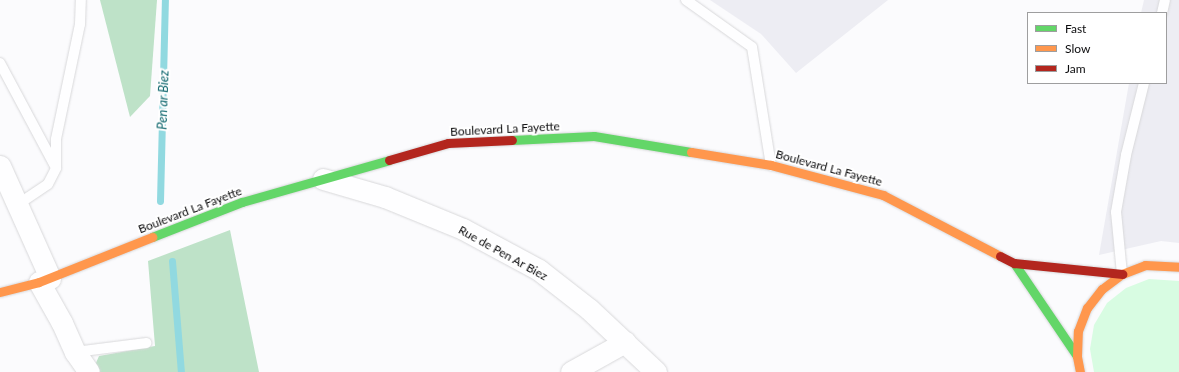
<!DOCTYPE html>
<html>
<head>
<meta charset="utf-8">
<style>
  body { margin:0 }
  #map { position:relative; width:1179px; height:372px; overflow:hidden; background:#fbfbfd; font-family:Lato,sans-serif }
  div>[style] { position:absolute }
  .built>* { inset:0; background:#ededf3 }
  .green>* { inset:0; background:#d8fce2 }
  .forest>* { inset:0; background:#bee2c8 }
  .stream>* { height:7px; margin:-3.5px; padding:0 3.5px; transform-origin:3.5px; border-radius:3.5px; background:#91d9e0 }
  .roads { filter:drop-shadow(0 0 1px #d8d8da) drop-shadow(0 0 1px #d8d8da) }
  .lane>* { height:10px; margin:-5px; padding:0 5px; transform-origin:5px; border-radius:5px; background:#fefeff }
  .street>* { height:21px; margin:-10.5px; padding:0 10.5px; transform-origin:10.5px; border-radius:10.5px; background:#fefeff }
  .fast>* { height:9px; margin:-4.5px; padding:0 4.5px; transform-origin:4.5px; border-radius:4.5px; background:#63d668 }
  .slow>* { height:9px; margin:-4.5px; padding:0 4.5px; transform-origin:4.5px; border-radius:4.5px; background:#ff974d }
  .jam>* { height:9px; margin:-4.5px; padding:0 4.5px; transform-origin:4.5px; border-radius:4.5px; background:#b3261e }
  span { translate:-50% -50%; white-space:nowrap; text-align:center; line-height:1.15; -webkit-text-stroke:4px #fff; paint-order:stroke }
  .street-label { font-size:12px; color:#0c0c0e }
  .water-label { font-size:13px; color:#0a646b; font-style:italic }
  .legend { position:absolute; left:1027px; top:12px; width:140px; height:72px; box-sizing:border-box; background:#fff; border:1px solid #9e9e9f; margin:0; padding:5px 7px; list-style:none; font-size:12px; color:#0c0c0e }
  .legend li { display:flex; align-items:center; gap:8px; height:20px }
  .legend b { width:20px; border:1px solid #9e9e9f }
</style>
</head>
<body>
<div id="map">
  <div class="built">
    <div style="clip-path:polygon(710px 0,888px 0,796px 73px,761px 34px)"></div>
    <div style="clip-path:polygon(1144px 0,1179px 0,1179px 243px,1161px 241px,1099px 255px,1129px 83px,1166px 83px,1166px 13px,1141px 13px)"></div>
  </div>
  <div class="green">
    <div style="clip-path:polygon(1149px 279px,1179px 281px,1179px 372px,1094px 372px,1090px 349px,1094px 325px,1107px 303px,1126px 288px)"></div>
  </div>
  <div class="forest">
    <div style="clip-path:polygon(100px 0,157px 0,150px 96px,130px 117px)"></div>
    <div style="clip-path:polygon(230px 230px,259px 372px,92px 372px,99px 356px,155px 346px,148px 261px)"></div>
  </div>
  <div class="stream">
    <div style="left:160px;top:201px;width:201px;rotate:-88.6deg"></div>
    <div style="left:172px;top:261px;width:111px;rotate:85.4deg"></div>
  </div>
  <div class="roads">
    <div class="lane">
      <div style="left:686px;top:0;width:81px;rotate:35.5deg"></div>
      <div style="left:752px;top:47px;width:120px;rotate:80.9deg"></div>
      <div style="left:1162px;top:13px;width:13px;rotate:-77deg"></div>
      <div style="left:0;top:63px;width:117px;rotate:61.9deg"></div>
      <div style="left:17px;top:205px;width:37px;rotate:-34deg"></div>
      <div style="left:48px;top:184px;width:18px;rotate:-63deg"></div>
      <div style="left:56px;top:168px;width:29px;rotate:-90deg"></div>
      <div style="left:56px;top:139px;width:117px;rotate:-78.2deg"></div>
      <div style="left:80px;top:24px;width:24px;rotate:-88deg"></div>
      <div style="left:1122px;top:274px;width:62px;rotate:-95.5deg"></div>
      <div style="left:1116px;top:212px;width:58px;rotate:-80deg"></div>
      <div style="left:1126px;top:155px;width:74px;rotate:-76deg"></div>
      <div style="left:75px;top:352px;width:72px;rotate:-7.2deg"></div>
    </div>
    <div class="street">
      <div style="left:0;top:166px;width:123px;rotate:65.9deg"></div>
      <div style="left:323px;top:179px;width:65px;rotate:16.2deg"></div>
      <div style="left:385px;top:197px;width:84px;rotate:22.3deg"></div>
      <div style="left:463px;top:229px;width:86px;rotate:28.3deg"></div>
      <div style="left:539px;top:270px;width:63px;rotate:38deg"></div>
      <div style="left:589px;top:309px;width:92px;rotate:43.2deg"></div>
      <div style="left:39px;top:282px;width:47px;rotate:60.7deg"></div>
      <div style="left:62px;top:323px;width:32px;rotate:66deg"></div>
      <div style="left:75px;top:352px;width:24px;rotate:55deg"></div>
      <div style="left:571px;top:372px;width:62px;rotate:-29.1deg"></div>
    </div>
    <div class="fast">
      <div style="left:512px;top:140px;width:82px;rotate:-2.8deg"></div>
      <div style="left:594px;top:136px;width:98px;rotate:9.4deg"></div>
      <div style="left:152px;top:237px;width:97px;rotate:-21.3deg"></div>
      <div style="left:242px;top:202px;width:153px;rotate:-15.9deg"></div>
      <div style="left:1014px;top:263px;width:112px;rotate:55.9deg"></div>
    </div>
    <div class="slow">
      <div style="left:691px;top:152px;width:81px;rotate:9.2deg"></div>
      <div style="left:771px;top:165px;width:116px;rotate:15deg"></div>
      <div style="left:883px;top:195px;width:132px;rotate:27.5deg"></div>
      <div style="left:0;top:292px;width:40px;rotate:-14.4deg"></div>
      <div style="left:39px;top:282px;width:122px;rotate:-21.7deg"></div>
      <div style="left:1080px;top:372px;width:16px;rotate:-101deg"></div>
      <div style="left:1077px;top:356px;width:25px;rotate:-88deg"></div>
      <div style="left:1078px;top:331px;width:25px;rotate:-69deg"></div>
      <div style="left:1087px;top:308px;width:24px;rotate:-52deg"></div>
      <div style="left:1102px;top:289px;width:25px;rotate:-37deg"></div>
      <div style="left:1122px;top:274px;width:25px;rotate:-21deg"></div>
      <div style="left:1145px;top:265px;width:34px;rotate:3deg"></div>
    </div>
    <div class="jam">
      <div style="left:389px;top:160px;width:61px;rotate:-16.1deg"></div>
      <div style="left:448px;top:143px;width:64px;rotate:-2.7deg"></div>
      <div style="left:1000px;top:256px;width:16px;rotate:27deg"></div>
      <div style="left:1014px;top:263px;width:109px;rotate:5.8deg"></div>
    </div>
  </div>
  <div class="street-label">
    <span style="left:505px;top:129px;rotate:-3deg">Boulevard La Fayette</span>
    <span style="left:829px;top:168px;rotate:15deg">Boulevard La Fayette</span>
    <span style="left:190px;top:210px;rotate:-21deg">Boulevard La Fayette</span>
    <span style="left:503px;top:253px;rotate:29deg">Rue de Pen Ar Biez</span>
  </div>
  <div class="water-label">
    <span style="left:163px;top:100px;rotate:-88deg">Pen ar Biez</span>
  </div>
  <ul class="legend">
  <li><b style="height:5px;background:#63d668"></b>Fast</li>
  <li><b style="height:5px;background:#ff974d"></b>Slow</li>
  <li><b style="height:5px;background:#b3261e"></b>Jam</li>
  </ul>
</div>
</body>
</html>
